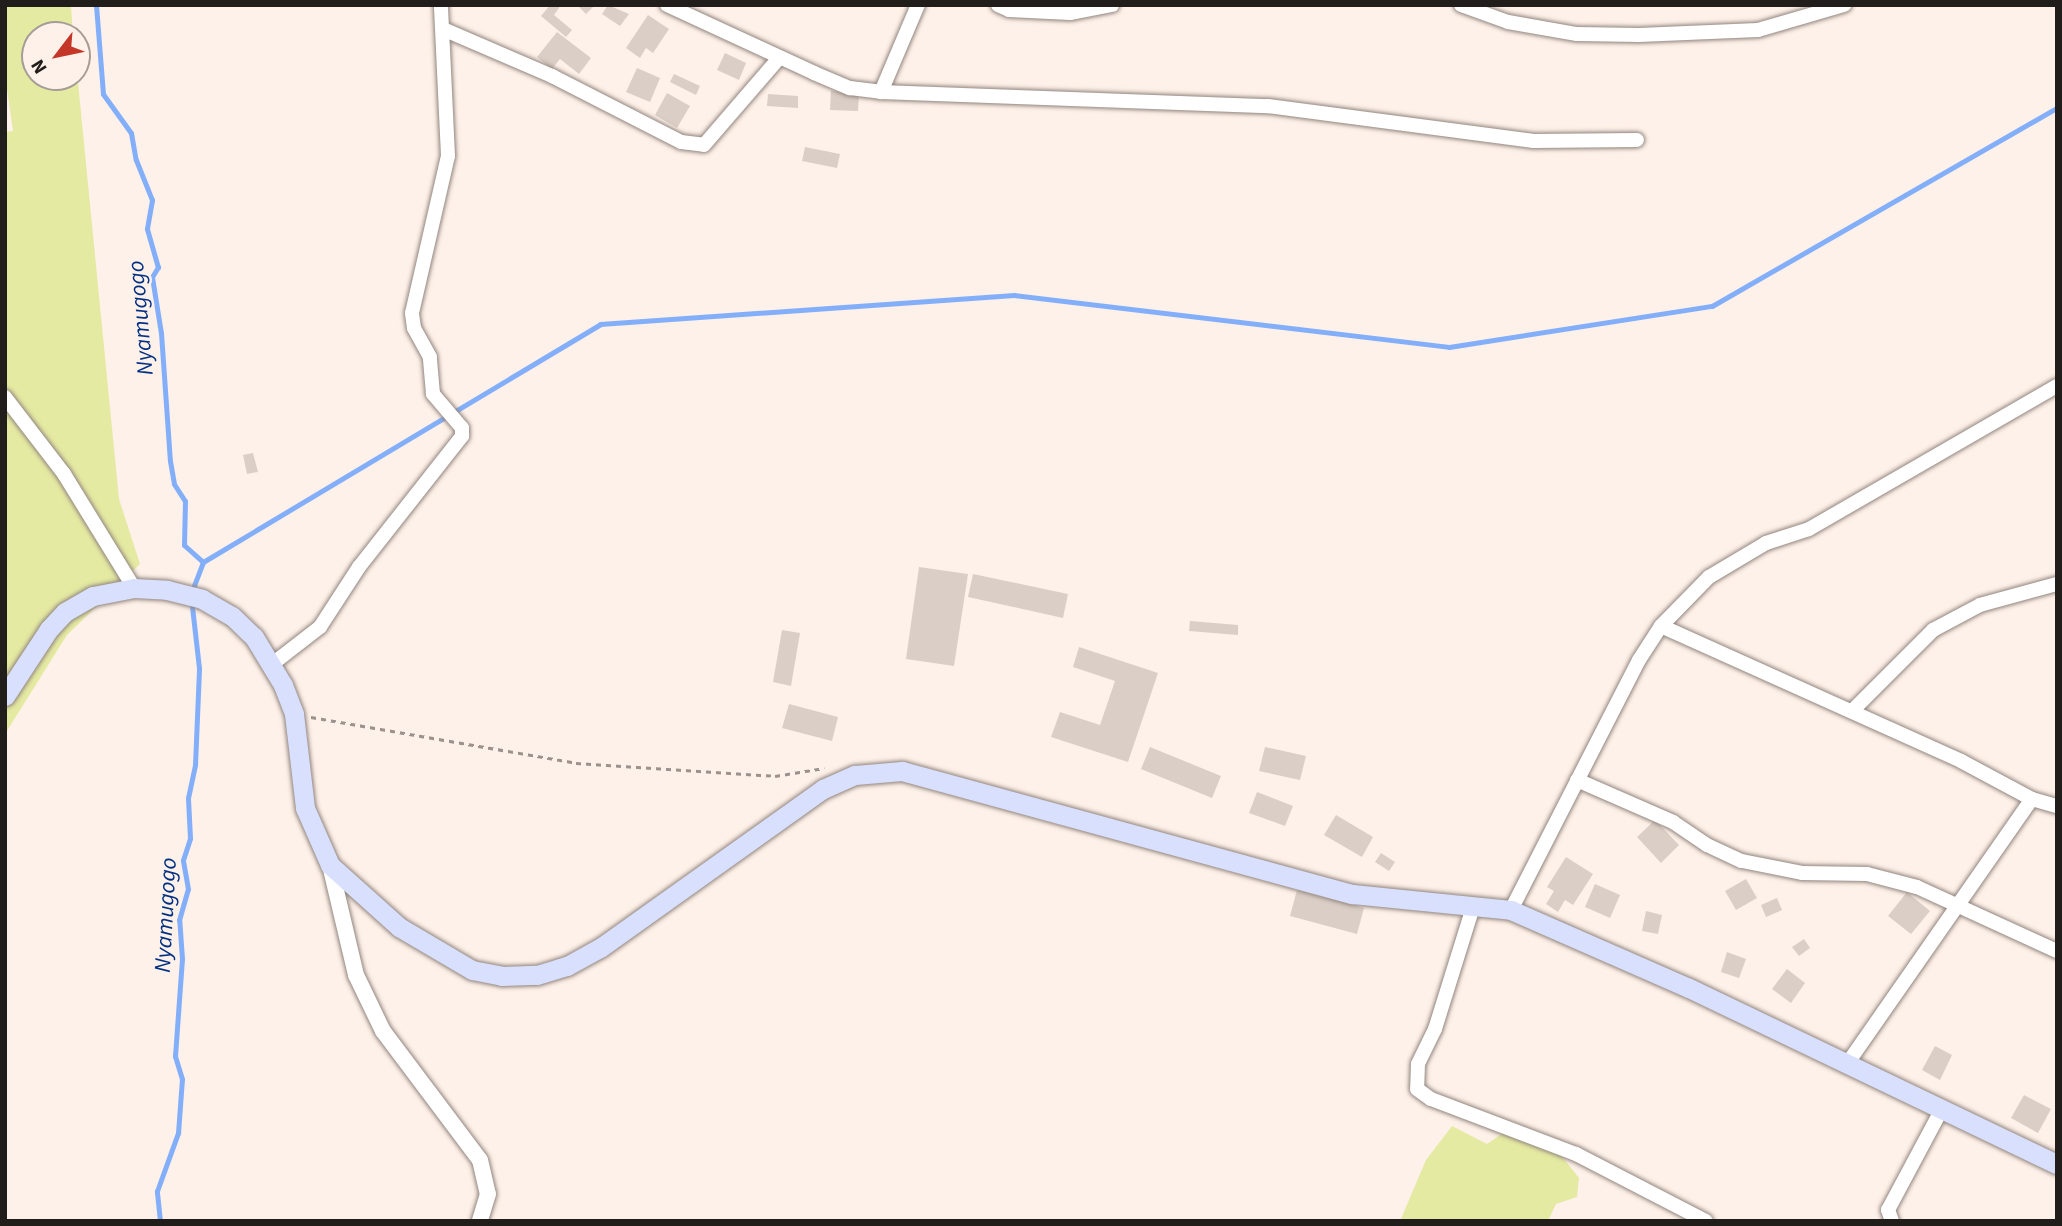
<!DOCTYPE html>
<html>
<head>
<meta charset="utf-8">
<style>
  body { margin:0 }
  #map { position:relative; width:2062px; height:1226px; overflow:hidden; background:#fef1e9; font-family:"Source Sans 3",sans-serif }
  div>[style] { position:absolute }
  .green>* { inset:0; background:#e5eaa2 }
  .stream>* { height:5px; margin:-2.5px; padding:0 2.5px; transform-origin:2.5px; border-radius:2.5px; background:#83aefa }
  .building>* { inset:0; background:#dbcec6 }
  .path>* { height:2.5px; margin-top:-1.25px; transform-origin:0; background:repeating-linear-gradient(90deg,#9b928d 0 5px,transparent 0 10px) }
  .roads { filter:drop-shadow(0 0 2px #91857e) drop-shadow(0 0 2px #91857e) }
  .minor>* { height:14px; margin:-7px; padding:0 7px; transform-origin:7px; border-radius:7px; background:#fff }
  .tertiary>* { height:16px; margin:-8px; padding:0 8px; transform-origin:8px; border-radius:8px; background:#fff }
  .secondary>* { height:19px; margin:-9.5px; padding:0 9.5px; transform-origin:9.5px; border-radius:9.5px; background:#d9e0fe }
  span { translate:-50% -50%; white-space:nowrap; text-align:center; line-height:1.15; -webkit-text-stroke:5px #fef1e9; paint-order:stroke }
  .water-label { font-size:23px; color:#012f84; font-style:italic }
  .frame { position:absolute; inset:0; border:7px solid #211d1a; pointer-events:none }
  .north { position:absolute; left:21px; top:21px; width:70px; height:70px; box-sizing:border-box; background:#fef1e9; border:2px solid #a69c96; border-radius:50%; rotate:238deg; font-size:19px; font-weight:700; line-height:28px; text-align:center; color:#211d1a }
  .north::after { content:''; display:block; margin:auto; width:24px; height:32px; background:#c43728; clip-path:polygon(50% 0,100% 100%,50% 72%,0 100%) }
</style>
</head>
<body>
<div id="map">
  <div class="green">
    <div style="clip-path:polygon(5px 5px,71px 5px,73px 35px,35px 35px,35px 77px,77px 77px,77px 72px,119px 499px,140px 564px,67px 635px,5px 734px,5px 132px,13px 131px,5px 75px)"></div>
    <div style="clip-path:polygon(1452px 1126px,1487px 1144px,1503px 1133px,1556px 1149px,1579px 1178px,1577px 1197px,1556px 1204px,1548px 1221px,1400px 1221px,1426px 1160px)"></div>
  </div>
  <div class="stream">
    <div style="left:96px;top:5px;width:89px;rotate:85.5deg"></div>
    <div style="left:103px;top:94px;width:48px;rotate:54.3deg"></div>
    <div style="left:131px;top:133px;width:27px;rotate:80deg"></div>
    <div style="left:136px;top:160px;width:43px;rotate:68.2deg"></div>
    <div style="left:152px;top:200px;width:29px;rotate:100deg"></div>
    <div style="left:147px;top:229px;width:40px;rotate:74deg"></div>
    <div style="left:158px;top:267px;width:12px;rotate:121deg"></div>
    <div style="left:152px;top:277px;width:57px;rotate:80.9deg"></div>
    <div style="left:161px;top:333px;width:128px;rotate:86deg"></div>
    <div style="left:170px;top:461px;width:23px;rotate:80deg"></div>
    <div style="left:174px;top:484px;width:20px;rotate:57deg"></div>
    <div style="left:185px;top:501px;width:44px;rotate:91.3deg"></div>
    <div style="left:184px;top:545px;width:25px;rotate:42deg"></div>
    <div style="left:203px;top:562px;width:26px;rotate:111deg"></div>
    <div style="left:203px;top:562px;width:463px;rotate:-30.9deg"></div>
    <div style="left:600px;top:324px;width:415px;rotate:-4deg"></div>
    <div style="left:1014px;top:295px;width:438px;rotate:6.8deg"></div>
    <div style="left:1449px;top:347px;width:266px;rotate:-8.9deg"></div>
    <div style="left:1712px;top:306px;width:398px;rotate:-29.9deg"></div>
    <div style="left:160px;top:1221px;width:30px;rotate:-96deg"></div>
    <div style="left:157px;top:1191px;width:62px;rotate:-70.1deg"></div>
    <div style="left:178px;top:1133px;width:54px;rotate:-85.8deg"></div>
    <div style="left:182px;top:1079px;width:24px;rotate:-107deg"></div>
    <div style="left:175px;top:1056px;width:97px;rotate:-85.9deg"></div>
    <div style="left:182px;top:959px;width:39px;rotate:-94deg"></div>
    <div style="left:179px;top:920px;width:32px;rotate:-74deg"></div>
    <div style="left:188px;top:889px;width:29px;rotate:-100deg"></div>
    <div style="left:183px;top:860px;width:23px;rotate:-72deg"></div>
    <div style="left:190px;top:838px;width:40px;rotate:-92.9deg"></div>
    <div style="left:188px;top:798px;width:34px;rotate:-78deg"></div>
    <div style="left:195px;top:765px;width:97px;rotate:-87.6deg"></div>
    <div style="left:199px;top:668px;width:61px;rotate:-96.5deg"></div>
  </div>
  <div class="building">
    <div style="clip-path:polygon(550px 5px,561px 5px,554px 15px,572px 30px,566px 37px,541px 16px)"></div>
    <div style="clip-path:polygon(577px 5px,595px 5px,586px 14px)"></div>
    <div style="clip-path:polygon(608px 5px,629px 14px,620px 26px,602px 14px)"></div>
    <div style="clip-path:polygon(648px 15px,669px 29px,653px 53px,646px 48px,640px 58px,626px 48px)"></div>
    <div style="clip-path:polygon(557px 32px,591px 58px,579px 74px,560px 59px,552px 69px,537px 57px)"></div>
    <div style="clip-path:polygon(725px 53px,746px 63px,739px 80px,717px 70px)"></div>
    <div style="clip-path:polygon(637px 68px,660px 78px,650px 102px,626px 92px)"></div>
    <div style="clip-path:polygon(674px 74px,700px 86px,696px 95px,670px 82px)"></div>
    <div style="clip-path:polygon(831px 91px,859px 93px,858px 111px,830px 110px)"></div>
    <div style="clip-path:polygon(667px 93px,690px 106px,677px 128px,655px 115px)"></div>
    <div style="clip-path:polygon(768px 94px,798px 96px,798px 108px,767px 106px)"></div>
    <div style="clip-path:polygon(805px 147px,840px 154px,837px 168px,802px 161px)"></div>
    <div style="clip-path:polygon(253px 453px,258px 472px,247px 474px,243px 455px)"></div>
    <div style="clip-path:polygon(919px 567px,968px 574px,954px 666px,906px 659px)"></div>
    <div style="clip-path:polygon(973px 574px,1068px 594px,1063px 618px,968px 597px)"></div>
    <div style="clip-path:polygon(1190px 621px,1238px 625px,1238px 635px,1189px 631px)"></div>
    <div style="clip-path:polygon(782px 630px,800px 633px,791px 686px,773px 682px)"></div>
    <div style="clip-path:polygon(1079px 647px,1158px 673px,1128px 762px,1051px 737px,1060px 712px,1100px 725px,1115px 681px,1073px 667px)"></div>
    <div style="clip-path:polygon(789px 704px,838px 717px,832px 741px,782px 728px)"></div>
    <div style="clip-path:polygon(1150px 747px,1221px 776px,1212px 798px,1141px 769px)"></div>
    <div style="clip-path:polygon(1265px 747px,1306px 756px,1300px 780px,1259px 771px)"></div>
    <div style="clip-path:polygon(1257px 792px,1293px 806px,1285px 826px,1249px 813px)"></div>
    <div style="clip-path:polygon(1336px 815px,1373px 837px,1362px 857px,1324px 835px)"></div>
    <div style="clip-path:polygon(1655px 820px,1679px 845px,1661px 863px,1637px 837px)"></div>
    <div style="clip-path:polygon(1381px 853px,1395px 862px,1389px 871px,1375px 862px)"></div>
    <div style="clip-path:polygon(1566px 857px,1593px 874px,1573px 905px,1565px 900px,1558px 912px,1546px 904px,1554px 891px,1547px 887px)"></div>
    <div style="clip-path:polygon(1746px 879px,1757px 898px,1736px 910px,1725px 891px)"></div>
    <div style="clip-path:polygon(1595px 884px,1620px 895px,1610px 918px,1585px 907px)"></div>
    <div style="clip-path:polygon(1297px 890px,1364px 908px,1357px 934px,1290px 916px)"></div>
    <div style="clip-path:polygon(1907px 892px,1930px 911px,1911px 934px,1888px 916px)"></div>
    <div style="clip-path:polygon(1777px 898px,1782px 910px,1766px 917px,1761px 905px)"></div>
    <div style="clip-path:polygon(1646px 911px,1662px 915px,1658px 934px,1642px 931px)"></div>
    <div style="clip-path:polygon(1804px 939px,1810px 948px,1799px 956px,1792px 947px)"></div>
    <div style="clip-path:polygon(1727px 952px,1746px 959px,1739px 978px,1721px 972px)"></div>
    <div style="clip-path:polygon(1787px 969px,1805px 983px,1791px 1003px,1772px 989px)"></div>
    <div style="clip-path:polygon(1935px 1046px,1952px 1055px,1940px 1080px,1922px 1070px)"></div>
    <div style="clip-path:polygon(2024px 1095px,2051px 1109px,2038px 1133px,2011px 1118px)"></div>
  </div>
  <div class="path">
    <div style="left:311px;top:717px;width:269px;rotate:9.8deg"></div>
    <div style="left:576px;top:763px;width:199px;rotate:3.7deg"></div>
    <div style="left:775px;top:776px;width:50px;rotate:-9.3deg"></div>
  </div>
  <div class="roads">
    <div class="minor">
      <div style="left:667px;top:5px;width:162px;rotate:24.8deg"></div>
      <div style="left:814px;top:73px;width:39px;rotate:23deg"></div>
      <div style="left:850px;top:88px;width:31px;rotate:7deg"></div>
      <div style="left:881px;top:92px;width:387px;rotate:2.1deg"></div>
      <div style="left:1268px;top:106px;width:268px;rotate:7.5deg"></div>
      <div style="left:1534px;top:141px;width:103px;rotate:-0.6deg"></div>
      <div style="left:998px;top:5px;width:12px;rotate:24deg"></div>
      <div style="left:1009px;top:10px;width:61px;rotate:2.8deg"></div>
      <div style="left:1070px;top:13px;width:43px;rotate:-10.8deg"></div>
      <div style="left:1461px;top:5px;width:50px;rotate:19.9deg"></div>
      <div style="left:1508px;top:22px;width:70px;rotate:9.9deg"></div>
      <div style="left:1577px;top:34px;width:62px;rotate:0.9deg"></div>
      <div style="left:1639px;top:35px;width:119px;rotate:-2.4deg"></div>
      <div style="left:1758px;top:30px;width:90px;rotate:-16.2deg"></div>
      <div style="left:443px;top:29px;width:119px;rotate:23.3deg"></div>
      <div style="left:552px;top:76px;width:145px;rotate:27.1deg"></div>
      <div style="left:681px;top:142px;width:23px;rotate:7deg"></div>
      <div style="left:704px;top:145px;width:115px;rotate:-49.2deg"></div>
      <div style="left:881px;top:92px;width:95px;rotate:-67deg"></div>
      <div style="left:5px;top:397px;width:97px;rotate:52.5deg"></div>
      <div style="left:64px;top:474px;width:134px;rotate:58.4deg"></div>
      <div style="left:1661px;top:626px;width:329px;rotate:24.2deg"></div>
      <div style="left:1961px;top:761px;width:81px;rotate:28.2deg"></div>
      <div style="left:2032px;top:799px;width:26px;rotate:16deg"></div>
      <div style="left:271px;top:665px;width:62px;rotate:-37.8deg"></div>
      <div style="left:320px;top:627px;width:72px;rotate:-57deg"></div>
      <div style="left:359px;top:567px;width:167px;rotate:-51.8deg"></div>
      <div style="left:462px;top:436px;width:8px;rotate:-90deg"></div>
      <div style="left:462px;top:428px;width:45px;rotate:-130.5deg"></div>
      <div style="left:433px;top:394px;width:37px;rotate:-95deg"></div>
      <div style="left:430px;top:357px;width:33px;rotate:-119deg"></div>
      <div style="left:414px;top:328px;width:15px;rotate:-98deg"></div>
      <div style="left:412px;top:313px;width:161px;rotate:-77.1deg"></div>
      <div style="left:448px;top:156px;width:151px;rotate:-92.7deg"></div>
      <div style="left:1852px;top:711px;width:115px;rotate:-45deg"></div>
      <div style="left:1933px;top:630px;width:53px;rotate:-28deg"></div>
      <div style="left:1980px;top:605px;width:80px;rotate:-15.3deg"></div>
      <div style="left:1577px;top:780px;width:105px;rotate:23.6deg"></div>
      <div style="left:1673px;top:822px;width:41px;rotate:34.1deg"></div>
      <div style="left:1707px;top:845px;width:38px;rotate:25deg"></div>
      <div style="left:1742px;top:861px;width:61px;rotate:11.3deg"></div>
      <div style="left:1802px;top:873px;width:65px;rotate:0.9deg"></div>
      <div style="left:1867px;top:874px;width:52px;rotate:14.6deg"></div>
      <div style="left:1917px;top:887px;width:154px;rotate:24.6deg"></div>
      <div style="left:1473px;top:907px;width:128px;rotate:107.3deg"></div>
      <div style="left:1435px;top:1029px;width:39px;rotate:116deg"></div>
      <div style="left:1418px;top:1064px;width:25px;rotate:92deg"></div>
      <div style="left:1417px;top:1089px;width:17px;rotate:36deg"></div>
      <div style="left:1431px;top:1099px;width:155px;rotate:20.8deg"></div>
      <div style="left:1576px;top:1154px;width:146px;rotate:27.3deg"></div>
      <div style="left:1511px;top:910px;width:281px;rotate:-62.9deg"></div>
      <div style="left:1639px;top:660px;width:40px;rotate:-57.1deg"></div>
      <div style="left:1661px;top:626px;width:69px;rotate:-45.6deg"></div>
      <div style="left:1709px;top:577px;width:66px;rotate:-30.8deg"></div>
      <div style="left:1766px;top:543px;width:45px;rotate:-18deg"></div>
      <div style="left:1809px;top:529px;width:286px;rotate:-30deg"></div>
      <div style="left:1847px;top:1064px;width:323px;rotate:-55.1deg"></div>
      <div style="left:1892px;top:1221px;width:12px;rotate:-110deg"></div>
      <div style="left:1888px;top:1210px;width:115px;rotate:-61.9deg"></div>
    </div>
    <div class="tertiary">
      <div style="left:330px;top:865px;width:113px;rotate:76.7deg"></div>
      <div style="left:356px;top:975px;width:62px;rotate:64.3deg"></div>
      <div style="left:383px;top:1031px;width:161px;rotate:53.1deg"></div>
      <div style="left:480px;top:1160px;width:35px;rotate:77deg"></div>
      <div style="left:488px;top:1194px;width:28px;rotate:107deg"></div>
    </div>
    <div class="secondary">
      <div style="left:5px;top:696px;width:80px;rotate:-56.7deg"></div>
      <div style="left:49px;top:629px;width:23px;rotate:-47deg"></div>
      <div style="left:65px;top:612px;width:32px;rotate:-30deg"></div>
      <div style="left:93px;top:596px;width:42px;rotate:-11deg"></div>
      <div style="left:134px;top:588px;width:33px;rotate:3deg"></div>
      <div style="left:167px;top:590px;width:36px;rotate:14deg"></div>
      <div style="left:202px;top:599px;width:34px;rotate:30deg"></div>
      <div style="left:232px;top:616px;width:30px;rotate:44deg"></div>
      <div style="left:254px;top:637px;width:56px;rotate:58.9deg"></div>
      <div style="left:283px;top:685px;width:31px;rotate:69deg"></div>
      <div style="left:294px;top:714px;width:95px;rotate:83.3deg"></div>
      <div style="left:305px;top:808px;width:62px;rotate:66.3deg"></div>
      <div style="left:330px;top:865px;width:93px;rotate:41.9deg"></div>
      <div style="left:399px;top:927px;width:85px;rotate:30.5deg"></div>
      <div style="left:472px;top:970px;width:31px;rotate:11deg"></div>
      <div style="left:502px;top:976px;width:35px;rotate:-2deg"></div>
      <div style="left:537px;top:975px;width:31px;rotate:-17deg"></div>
      <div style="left:567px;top:966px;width:38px;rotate:-29deg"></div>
      <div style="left:600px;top:948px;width:274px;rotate:-35.5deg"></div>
      <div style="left:823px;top:789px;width:35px;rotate:-24deg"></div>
      <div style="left:855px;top:775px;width:47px;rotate:-4.9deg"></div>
      <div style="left:902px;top:771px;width:467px;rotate:15.3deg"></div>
      <div style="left:1352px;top:894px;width:160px;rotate:5.7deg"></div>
      <div style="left:1511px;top:910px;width:194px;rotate:23.7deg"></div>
      <div style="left:1689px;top:988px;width:408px;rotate:25.6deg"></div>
    </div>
  </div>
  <div class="water-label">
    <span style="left:141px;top:318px;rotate:-95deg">Nyamugogo</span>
    <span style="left:166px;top:915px;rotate:-87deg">Nyamugogo</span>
  </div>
  <div class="frame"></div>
  <div class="north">N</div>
</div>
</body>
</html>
